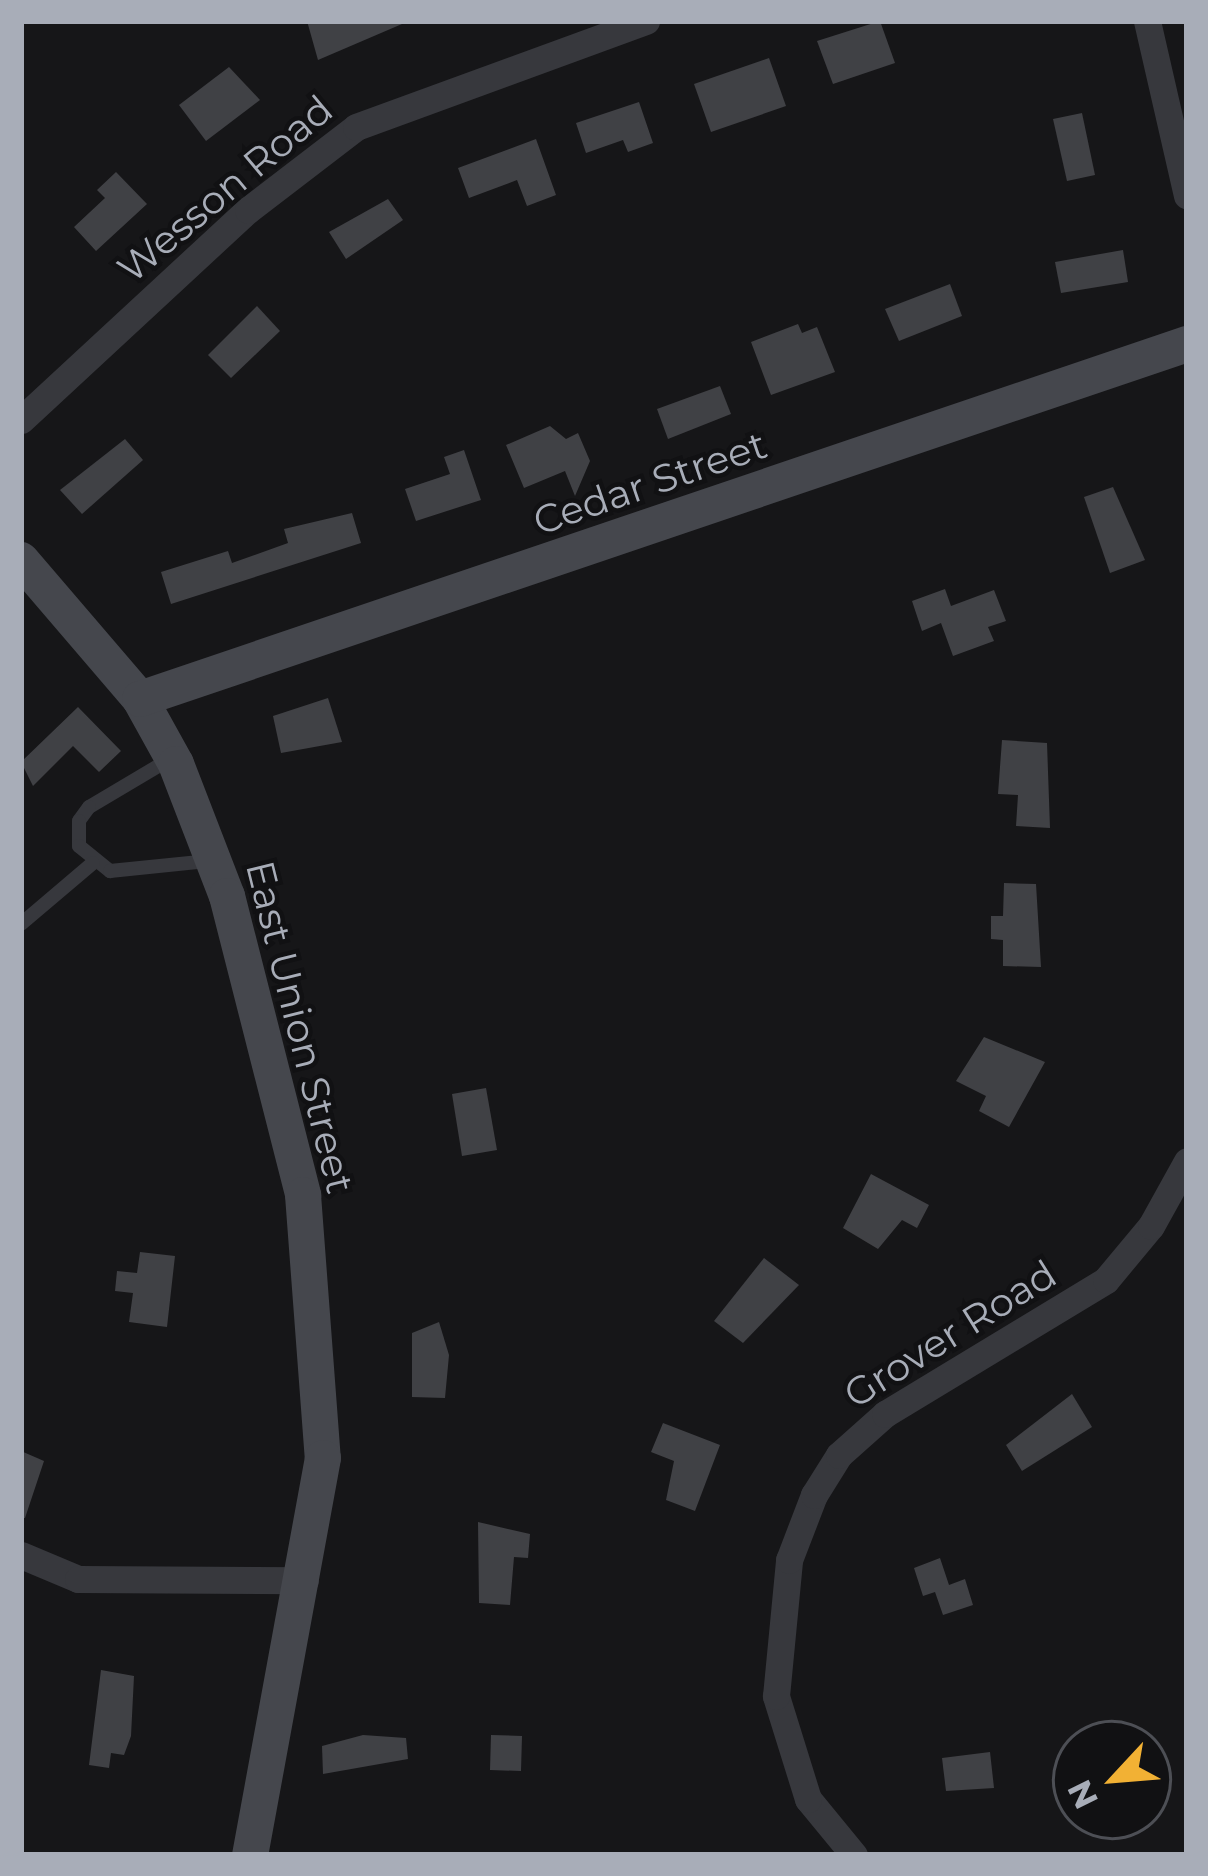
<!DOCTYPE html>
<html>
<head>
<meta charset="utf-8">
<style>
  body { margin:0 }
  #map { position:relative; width:1208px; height:1876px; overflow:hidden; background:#161618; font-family:Montserrat,sans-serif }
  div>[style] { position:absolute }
  .building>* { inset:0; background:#404145 }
  .lane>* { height:14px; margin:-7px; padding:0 7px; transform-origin:7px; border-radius:7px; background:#37383d }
  .street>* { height:27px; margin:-13.5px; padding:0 13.5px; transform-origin:13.5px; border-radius:13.5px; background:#37383d }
  .secondary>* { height:36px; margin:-18px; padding:0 18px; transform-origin:18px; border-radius:18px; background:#45474d }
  span { translate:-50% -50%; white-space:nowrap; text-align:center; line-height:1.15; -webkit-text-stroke:9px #111113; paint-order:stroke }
  .street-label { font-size:39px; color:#a8adb8 }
  .frame { position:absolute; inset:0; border:24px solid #a8adb8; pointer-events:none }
  .north { position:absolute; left:1052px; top:1720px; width:120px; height:120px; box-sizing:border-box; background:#111113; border:3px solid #4d4f55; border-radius:50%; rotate:244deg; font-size:33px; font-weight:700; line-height:48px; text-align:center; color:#a8adb8 }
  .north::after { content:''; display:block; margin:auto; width:42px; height:54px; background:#f2b134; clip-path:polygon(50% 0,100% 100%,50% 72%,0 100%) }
</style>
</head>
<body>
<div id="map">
  <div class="building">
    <div style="clip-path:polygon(307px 21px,409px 21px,318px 60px)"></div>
    <div style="clip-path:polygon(880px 21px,895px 63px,833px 84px,817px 41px)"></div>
    <div style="clip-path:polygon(769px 58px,786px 106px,711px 132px,694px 84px)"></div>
    <div style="clip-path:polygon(229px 67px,260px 100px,206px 141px,179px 105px)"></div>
    <div style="clip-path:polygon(639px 102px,653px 143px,628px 152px,623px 140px,586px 153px,576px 123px)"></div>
    <div style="clip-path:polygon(1082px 113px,1095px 175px,1067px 181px,1053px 119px)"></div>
    <div style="clip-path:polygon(536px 139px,556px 195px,527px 206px,517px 180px,469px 198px,458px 168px)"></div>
    <div style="clip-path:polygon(116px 172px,147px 204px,96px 251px,74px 227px,105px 198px,97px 190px)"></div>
    <div style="clip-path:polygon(388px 199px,403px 220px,346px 259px,329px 232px)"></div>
    <div style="clip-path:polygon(1123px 250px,1128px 282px,1061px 293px,1055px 262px)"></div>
    <div style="clip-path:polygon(950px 284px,962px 316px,899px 341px,885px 309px)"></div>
    <div style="clip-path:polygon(257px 306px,280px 331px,231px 378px,208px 355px)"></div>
    <div style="clip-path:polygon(798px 324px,802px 333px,817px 327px,835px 372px,771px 395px,751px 342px)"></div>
    <div style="clip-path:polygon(720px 386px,731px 414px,668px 439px,657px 409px)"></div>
    <div style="clip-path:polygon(550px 426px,566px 439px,578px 433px,590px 461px,575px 496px,565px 471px,524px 488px,506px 445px)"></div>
    <div style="clip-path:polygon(125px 439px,143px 460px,82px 514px,60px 490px)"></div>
    <div style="clip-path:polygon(464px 450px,481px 500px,416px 521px,405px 489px,450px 474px,444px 457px)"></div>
    <div style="clip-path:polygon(1113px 487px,1145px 560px,1110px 573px,1084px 497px)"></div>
    <div style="clip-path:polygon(352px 513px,361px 543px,171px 604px,161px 572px,228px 551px,232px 563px,288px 543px,284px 529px)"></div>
    <div style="clip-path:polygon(945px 589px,951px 606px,994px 590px,1006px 621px,988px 627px,994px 641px,953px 656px,941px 623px,922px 631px,912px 601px)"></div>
    <div style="clip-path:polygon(328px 698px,342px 742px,281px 753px,273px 716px)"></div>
    <div style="clip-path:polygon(78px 707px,121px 751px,99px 772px,73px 746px,33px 786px,21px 762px)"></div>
    <div style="clip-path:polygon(1002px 740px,1047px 743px,1050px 828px,1016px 826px,1018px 795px,998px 794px)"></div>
    <div style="clip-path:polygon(1004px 883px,1036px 884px,1041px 967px,1003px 966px,1003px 940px,991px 939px,991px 916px,1003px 916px)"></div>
    <div style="clip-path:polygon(984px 1037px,1045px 1062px,1009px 1127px,979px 1111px,986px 1096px,956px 1081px)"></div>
    <div style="clip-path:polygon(486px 1088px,497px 1150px,462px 1156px,452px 1094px)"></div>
    <div style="clip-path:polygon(871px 1174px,929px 1205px,917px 1228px,902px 1220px,878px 1249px,843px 1228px)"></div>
    <div style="clip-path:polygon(140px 1252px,175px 1256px,167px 1327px,129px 1322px,133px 1293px,115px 1291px,117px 1271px,137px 1273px)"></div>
    <div style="clip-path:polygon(764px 1258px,799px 1285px,743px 1343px,714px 1321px)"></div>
    <div style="clip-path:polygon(439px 1322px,449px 1355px,445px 1398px,412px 1397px,412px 1333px)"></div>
    <div style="clip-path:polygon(1072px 1394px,1092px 1427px,1022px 1471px,1006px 1445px)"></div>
    <div style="clip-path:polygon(663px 1423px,720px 1445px,695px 1511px,666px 1500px,674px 1461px,651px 1452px)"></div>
    <div style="clip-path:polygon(21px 1451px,44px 1461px,25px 1518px,21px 1518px)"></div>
    <div style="clip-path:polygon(478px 1522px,530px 1534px,528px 1558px,514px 1557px,510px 1605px,479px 1603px)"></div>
    <div style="clip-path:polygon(940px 1558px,949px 1585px,965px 1579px,973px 1605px,943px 1615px,935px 1592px,923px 1596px,914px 1568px)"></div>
    <div style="clip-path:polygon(101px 1670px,134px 1676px,131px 1736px,124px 1755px,111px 1753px,109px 1768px,89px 1765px)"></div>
    <div style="clip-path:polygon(363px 1735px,406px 1738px,408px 1759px,323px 1774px,322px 1746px)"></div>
    <div style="clip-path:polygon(491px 1735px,522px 1736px,521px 1771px,490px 1770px)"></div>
    <div style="clip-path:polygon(990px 1752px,994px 1788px,946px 1791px,942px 1758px)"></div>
  </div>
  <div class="lane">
    <div style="left:170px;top:759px;width:94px;rotate:149.3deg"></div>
    <div style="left:89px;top:807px;width:17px;rotate:126deg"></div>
    <div style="left:79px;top:821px;width:25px;rotate:90deg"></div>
    <div style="left:79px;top:846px;width:40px;rotate:39deg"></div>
    <div style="left:110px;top:871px;width:100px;rotate:-5.8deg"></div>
    <div style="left:21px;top:924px;width:94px;rotate:-40.3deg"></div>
  </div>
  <div class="street">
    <div style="left:1147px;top:21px;width:179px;rotate:77.1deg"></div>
    <div style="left:21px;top:420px;width:309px;rotate:-42.8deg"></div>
    <div style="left:248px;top:210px;width:136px;rotate:-37.5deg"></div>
    <div style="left:356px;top:127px;width:309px;rotate:-20.1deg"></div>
    <div style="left:21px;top:1555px;width:62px;rotate:22.8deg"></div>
    <div style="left:78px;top:1579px;width:227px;rotate:0.3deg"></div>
    <div style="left:854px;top:1855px;width:72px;rotate:-129.4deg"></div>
    <div style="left:808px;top:1799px;width:108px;rotate:-107.3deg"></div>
    <div style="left:776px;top:1696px;width:137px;rotate:-84.5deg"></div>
    <div style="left:789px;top:1560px;width:70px;rotate:-69deg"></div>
    <div style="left:814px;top:1495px;width:47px;rotate:-58deg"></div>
    <div style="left:839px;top:1455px;width:62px;rotate:-41.7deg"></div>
    <div style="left:885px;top:1414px;width:258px;rotate:-31.2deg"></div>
    <div style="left:1106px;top:1280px;width:70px;rotate:-50.2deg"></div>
    <div style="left:1151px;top:1226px;width:74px;rotate:-61deg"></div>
  </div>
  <div class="secondary">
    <div style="left:21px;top:560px;width:183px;rotate:49.4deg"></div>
    <div style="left:140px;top:699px;width:74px;rotate:61deg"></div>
    <div style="left:176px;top:764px;width:142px;rotate:68.9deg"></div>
    <div style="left:227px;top:896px;width:309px;rotate:75.7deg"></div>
    <div style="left:303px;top:1195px;width:264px;rotate:85.7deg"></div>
    <div style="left:323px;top:1458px;width:404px;rotate:100.4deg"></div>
    <div style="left:140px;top:699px;width:1106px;rotate:-18.73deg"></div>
  </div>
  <div class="street-label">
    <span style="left:225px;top:189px;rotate:-40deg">Wesson Road</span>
    <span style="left:650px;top:483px;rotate:-19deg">Cedar Street</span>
    <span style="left:300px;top:1027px;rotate:76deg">East Union Street</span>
    <span style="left:950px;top:1334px;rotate:-32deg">Grover Road</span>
  </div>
  <div class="frame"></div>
  <div class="north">N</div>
</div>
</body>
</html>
